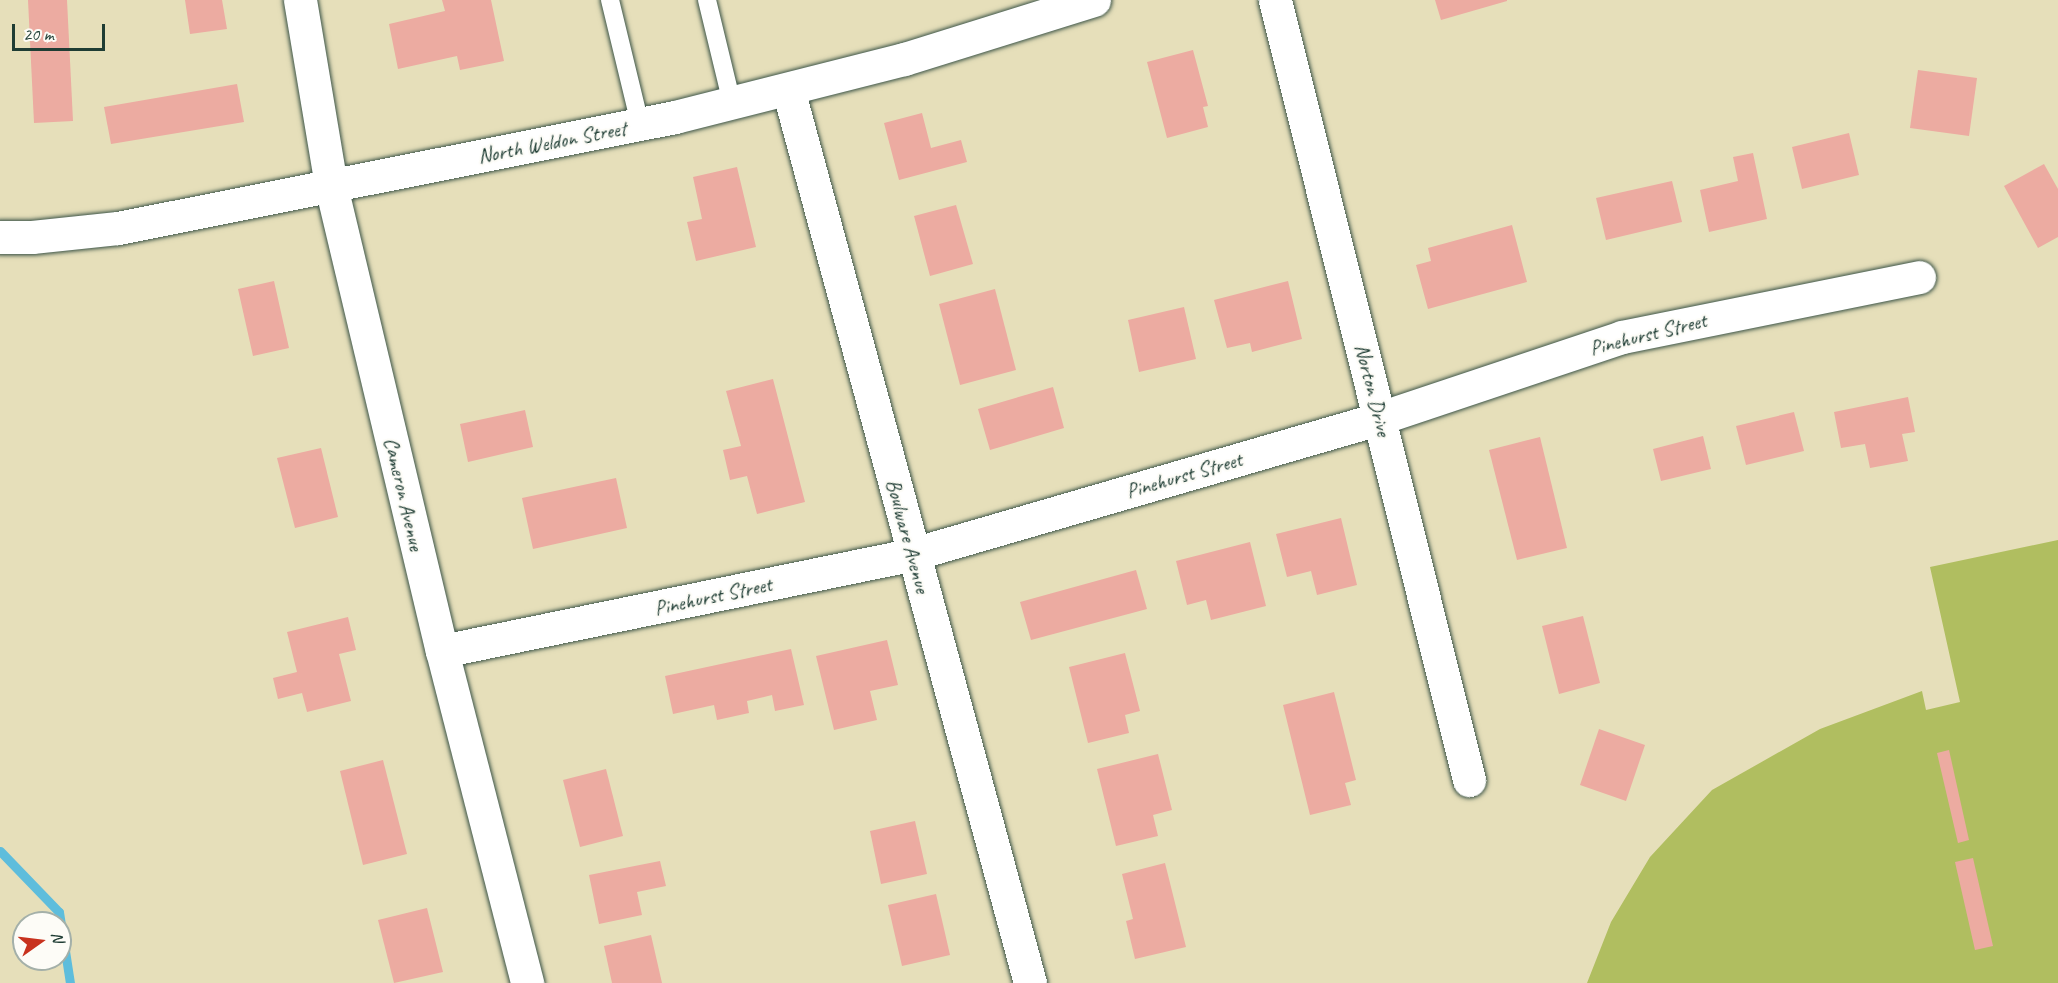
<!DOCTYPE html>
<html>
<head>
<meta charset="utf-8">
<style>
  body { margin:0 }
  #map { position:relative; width:2058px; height:983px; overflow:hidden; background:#e6dfba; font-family:Caveat,sans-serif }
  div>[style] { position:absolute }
  .green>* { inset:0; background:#b0be60 }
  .stream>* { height:9px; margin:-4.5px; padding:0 4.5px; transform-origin:4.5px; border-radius:4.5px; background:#5ebddc }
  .building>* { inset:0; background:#ecaba1 }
  .roads { filter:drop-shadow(0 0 2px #3d5548) drop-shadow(0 0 2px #3d5548) }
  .lane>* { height:18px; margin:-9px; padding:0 9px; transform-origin:9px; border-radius:9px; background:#fff }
  .street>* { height:33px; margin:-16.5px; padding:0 16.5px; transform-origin:16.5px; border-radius:16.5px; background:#fff }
  .secondary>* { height:33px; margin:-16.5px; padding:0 16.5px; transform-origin:16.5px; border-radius:16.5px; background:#fff }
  span { translate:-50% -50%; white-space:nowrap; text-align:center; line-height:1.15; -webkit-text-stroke:4.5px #fdfcf7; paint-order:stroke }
  .street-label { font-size:21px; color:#1f3d34 }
  .north { position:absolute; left:12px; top:911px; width:60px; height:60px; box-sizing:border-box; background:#fdfcf7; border:2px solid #a4b0a9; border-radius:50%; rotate:76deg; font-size:16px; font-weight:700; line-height:24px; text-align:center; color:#1f3d34 }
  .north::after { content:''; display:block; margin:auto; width:21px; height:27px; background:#c8321e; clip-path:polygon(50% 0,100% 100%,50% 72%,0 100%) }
  .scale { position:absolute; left:12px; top:24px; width:93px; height:27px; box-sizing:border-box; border:3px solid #1f3d34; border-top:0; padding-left:8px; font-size:18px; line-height:21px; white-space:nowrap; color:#1f3d34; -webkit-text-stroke:4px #fdfcf7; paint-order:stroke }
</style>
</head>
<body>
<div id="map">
  <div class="green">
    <div style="clip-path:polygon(2058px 540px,2058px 983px,1587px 983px,1611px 922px,1650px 857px,1712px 790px,1820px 729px,1922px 691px,1926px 710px,1960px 702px,1930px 567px)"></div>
  </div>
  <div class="stream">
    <div style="left:0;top:851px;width:85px;rotate:46deg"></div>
    <div style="left:59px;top:912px;width:72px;rotate:81.2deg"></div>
  </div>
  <div class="building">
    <div style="clip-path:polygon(28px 0,67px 0,73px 121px,34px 123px)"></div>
    <div style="clip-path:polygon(185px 0,222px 0,227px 29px,190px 34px)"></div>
    <div style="clip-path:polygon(442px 0,491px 0,504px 61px,460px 70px,457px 56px,398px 69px,389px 24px,445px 11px)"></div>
    <div style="clip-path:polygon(1435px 0,1507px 0,1507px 1px,1441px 20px)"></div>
    <div style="clip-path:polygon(1193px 50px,1208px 106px,1203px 107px,1208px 127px,1167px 138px,1147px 62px)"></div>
    <div style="clip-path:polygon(1918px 70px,1977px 78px,1969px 136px,1910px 128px)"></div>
    <div style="clip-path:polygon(237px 84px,244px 122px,111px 144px,104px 107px)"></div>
    <div style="clip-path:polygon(922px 113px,931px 148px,961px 140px,967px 162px,899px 180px,884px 123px)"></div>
    <div style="clip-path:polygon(1849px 133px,1859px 175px,1802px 189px,1792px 147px)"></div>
    <div style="clip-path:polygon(1753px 153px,1767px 219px,1709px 232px,1700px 190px,1738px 181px,1733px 157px)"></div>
    <div style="clip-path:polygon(2044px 164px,2058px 189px,2058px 237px,2038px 248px,2004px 186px)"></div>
    <div style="clip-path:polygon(737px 167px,756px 247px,696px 261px,687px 222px,702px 219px,693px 177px)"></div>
    <div style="clip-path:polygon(1672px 181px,1682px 222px,1606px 240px,1596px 198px)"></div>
    <div style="clip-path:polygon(956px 205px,973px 264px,930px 276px,914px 216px)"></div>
    <div style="clip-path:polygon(1512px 225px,1527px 282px,1428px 309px,1416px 265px,1431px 261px,1428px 248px)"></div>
    <div style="clip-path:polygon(274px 281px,289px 348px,253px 356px,238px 289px)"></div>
    <div style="clip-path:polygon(1288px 281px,1302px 339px,1252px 352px,1250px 343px,1227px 348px,1214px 300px)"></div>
    <div style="clip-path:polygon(995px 289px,1016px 370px,960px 385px,939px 304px)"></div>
    <div style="clip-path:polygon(1184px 307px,1196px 359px,1139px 372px,1128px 320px)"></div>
    <div style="clip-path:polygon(773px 379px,805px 502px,757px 514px,747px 476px,730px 480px,723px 450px,741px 446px,726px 391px)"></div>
    <div style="clip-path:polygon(1053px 387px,1064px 428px,990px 450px,978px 409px)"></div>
    <div style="clip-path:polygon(1908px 397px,1915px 432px,1902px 434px,1908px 461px,1870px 468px,1865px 444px,1841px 448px,1834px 412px)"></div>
    <div style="clip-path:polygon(525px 410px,533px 447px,468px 462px,460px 424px)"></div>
    <div style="clip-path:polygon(1794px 412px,1804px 451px,1746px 465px,1736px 426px)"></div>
    <div style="clip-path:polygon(1703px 436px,1711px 469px,1661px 481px,1653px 449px)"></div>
    <div style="clip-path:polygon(1540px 437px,1567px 548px,1517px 560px,1489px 450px)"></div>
    <div style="clip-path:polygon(321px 448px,338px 517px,295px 528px,277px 458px)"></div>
    <div style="clip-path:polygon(616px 478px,627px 528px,533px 549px,522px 498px)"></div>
    <div style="clip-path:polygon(1341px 518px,1357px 585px,1317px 595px,1311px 571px,1287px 577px,1276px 534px)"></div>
    <div style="clip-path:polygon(1250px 542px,1266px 606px,1211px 620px,1206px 600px,1187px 605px,1176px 561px)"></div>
    <div style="clip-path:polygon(1136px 570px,1147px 609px,1031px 640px,1020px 602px)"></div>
    <div style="clip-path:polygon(1583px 616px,1600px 683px,1559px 694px,1542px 626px)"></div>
    <div style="clip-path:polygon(348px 617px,356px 650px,339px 654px,351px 701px,307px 712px,302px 693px,278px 699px,273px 678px,297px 672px,287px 632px)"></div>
    <div style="clip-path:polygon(887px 640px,898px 685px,870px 691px,877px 720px,834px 730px,816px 656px)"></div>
    <div style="clip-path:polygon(791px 649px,804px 705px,775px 711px,772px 695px,747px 701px,749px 713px,717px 720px,714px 705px,673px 714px,665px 676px)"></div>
    <div style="clip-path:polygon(1125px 653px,1140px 711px,1125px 715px,1129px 733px,1088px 743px,1069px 667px)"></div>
    <div style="clip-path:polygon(1334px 692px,1356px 780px,1345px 783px,1351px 805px,1310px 815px,1283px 705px)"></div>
    <div style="clip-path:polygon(1599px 729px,1645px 745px,1626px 801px,1580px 785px)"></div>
    <div style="clip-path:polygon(1949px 750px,1969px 840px,1958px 843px,1937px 753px)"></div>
    <div style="clip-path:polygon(1158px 754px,1172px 810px,1153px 815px,1158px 836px,1116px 846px,1097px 769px)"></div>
    <div style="clip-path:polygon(383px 760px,407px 854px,363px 865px,340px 771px)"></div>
    <div style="clip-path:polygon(606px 769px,623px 836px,580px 847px,563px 780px)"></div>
    <div style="clip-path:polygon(915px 821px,927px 874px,881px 884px,870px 831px)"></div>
    <div style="clip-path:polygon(1973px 858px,1993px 946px,1975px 950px,1955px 862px)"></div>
    <div style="clip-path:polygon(660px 861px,666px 886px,637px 892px,642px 915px,599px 924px,589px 875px)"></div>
    <div style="clip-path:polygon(1165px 863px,1186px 947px,1135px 959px,1126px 921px,1133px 919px,1122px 874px)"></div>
    <div style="clip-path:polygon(936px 894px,950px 955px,902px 966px,888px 905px)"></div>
    <div style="clip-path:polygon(427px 908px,443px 972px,394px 983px,378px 920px)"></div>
    <div style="clip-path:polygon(651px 935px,662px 983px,612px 983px,604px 946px)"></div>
  </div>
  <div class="roads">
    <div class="lane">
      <div style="left:610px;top:0;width:128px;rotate:76.4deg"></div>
      <div style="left:707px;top:0;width:106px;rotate:76.4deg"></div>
    </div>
    <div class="street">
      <div style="left:300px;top:0;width:189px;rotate:80.5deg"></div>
      <div style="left:331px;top:186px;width:478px;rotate:76.6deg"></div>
      <div style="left:442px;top:651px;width:343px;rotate:75.6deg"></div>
      <div style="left:1275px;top:0;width:804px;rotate:76.03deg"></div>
      <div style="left:788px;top:89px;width:926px;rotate:74.85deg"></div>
      <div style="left:442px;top:651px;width:481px;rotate:-11.6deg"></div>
      <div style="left:913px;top:554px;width:486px;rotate:-16.2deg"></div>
      <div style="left:1380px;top:418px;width:255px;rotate:-18.5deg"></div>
      <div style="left:1622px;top:337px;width:303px;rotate:-11.4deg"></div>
    </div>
    <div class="secondary">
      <div style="left:0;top:237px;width:32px"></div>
      <div style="left:32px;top:237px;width:86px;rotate:-6deg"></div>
      <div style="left:118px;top:228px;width:568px;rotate:-11.27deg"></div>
      <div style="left:675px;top:117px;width:236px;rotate:-14.2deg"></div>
      <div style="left:904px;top:59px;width:199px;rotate:-17.3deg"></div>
    </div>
  </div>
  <div class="street-label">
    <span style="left:552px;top:142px;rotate:-11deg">North Weldon Street</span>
    <span style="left:1648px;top:334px;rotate:-14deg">Pinehurst Street</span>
    <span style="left:1373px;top:390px;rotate:76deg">Norton Drive</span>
    <span style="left:1184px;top:475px;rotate:-16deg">Pinehurst Street</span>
    <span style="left:404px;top:494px;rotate:77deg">Cameron Avenue</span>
    <span style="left:908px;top:536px;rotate:75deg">Boulware Avenue</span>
    <span style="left:713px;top:596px;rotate:-12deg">Pinehurst Street</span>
  </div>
  <div class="north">N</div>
  <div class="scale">20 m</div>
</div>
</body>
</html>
